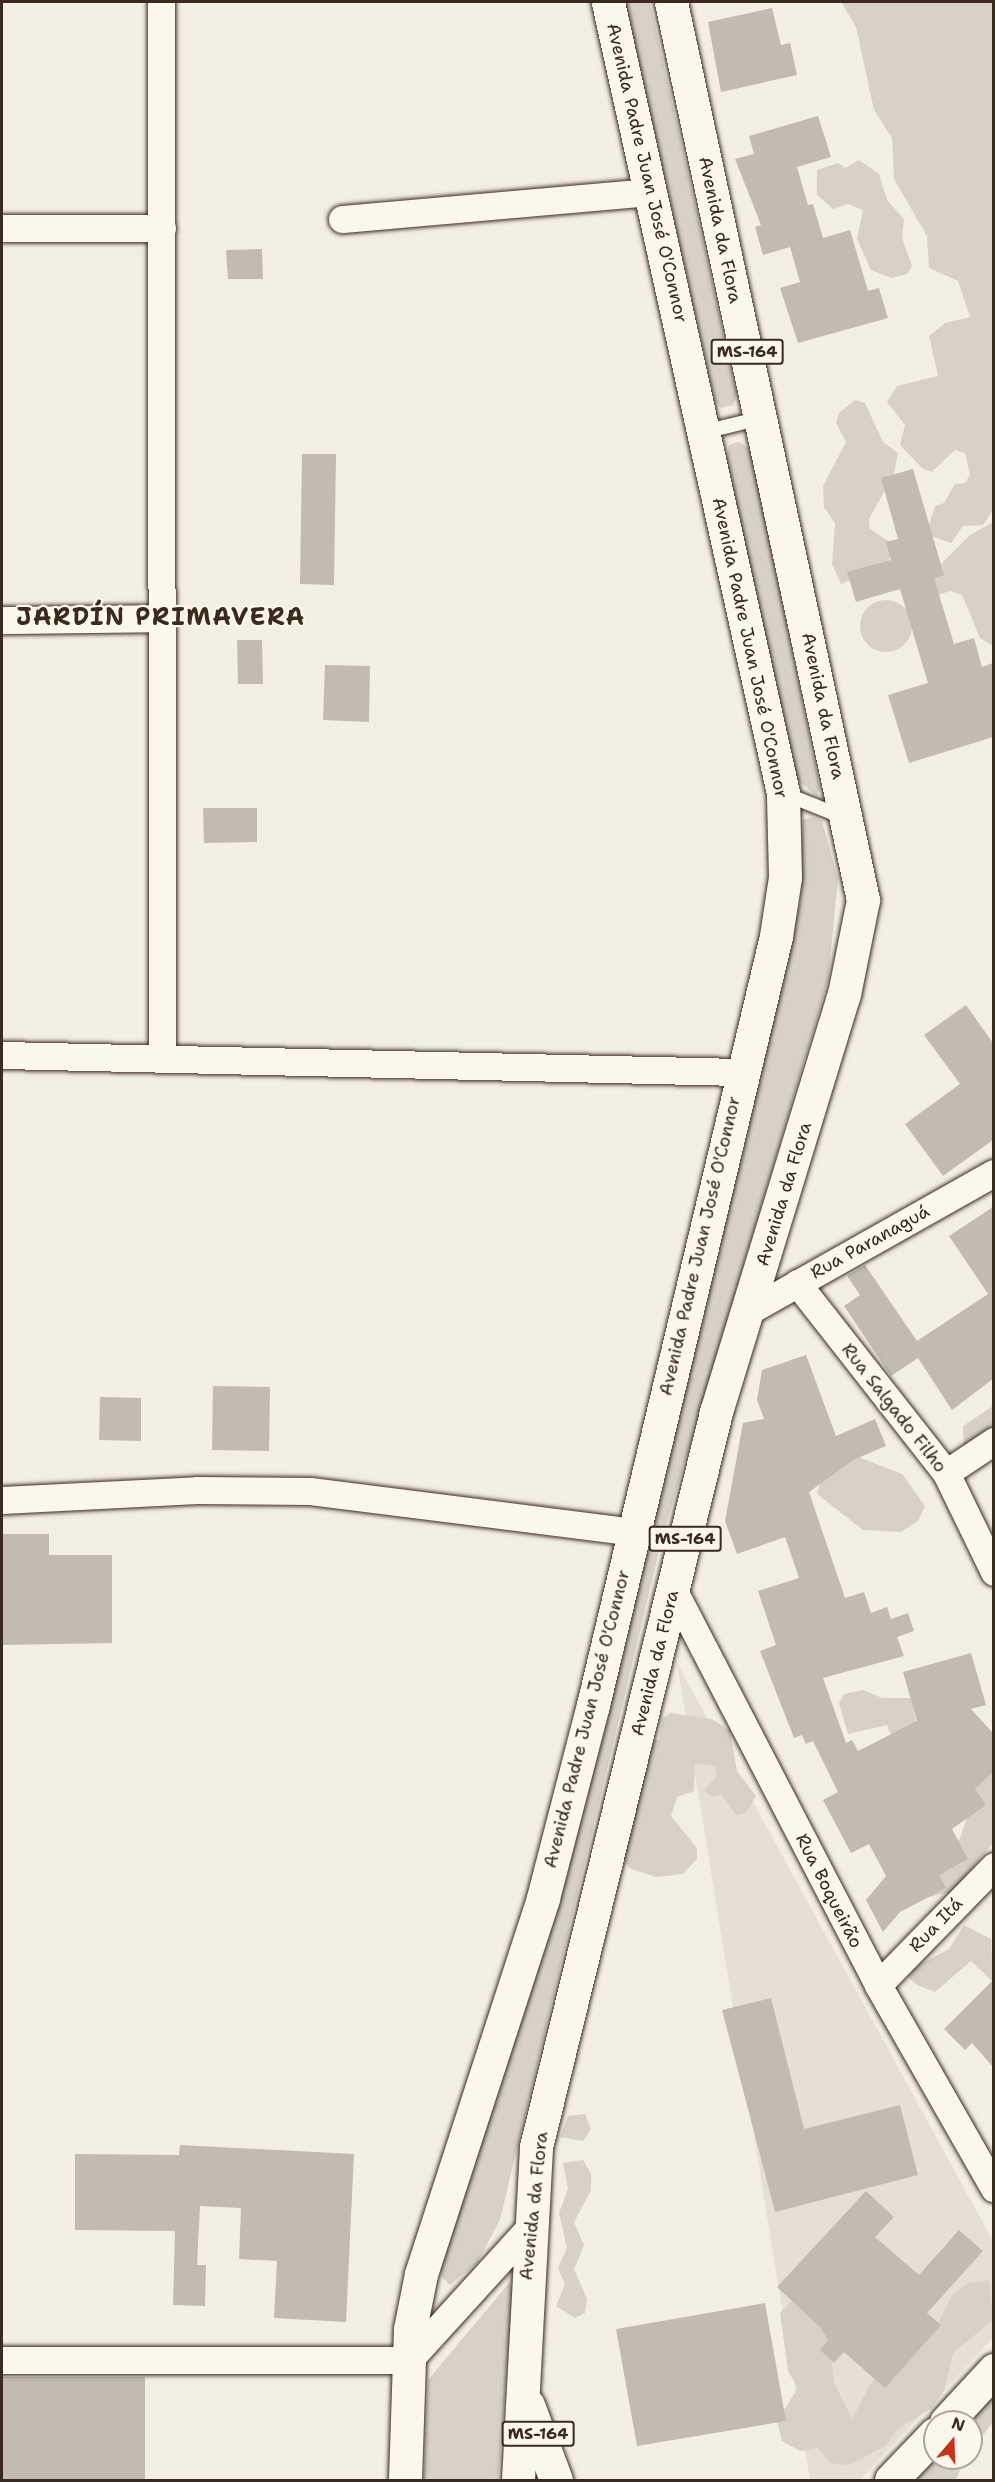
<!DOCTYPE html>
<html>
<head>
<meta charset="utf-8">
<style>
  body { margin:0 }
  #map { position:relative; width:995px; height:2482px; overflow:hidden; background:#f3efe4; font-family:"Shantell Sans",sans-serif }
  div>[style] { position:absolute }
  .built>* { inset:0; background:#e5dfd4 }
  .green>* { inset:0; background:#d8d1c6 }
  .round { border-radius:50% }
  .building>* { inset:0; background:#c3bbb0 }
  .roads { filter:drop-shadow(0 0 2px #3b2a1e) drop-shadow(0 0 2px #3b2a1e) }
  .lane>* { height:14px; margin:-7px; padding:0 7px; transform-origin:7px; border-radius:7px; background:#fbf7ec }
  .street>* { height:27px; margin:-13.5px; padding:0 13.5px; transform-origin:13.5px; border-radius:13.5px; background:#fbf7ec }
  .secondary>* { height:33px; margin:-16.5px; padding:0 16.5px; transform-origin:16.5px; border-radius:16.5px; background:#fbf7ec }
  .primary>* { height:33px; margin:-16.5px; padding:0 16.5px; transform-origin:16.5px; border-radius:16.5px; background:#fbf7ec }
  span { translate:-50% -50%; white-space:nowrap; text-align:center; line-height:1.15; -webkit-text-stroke:4.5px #fbf7ec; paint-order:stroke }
  .shield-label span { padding:2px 4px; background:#fbf7ec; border:2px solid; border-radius:4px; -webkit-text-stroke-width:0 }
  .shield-label { font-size:16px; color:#3b2a1e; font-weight:700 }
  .street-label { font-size:18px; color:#3b2a1e }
  .district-label { font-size:24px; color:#3b2a1e; font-weight:700; letter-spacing:1.5px }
  .frame { position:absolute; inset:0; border:3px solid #3b2a1e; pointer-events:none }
  .north { position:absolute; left:923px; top:2410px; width:60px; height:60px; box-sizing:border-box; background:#fbf7ec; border:2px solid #aea59a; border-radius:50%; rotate:19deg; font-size:16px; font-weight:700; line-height:24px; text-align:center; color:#3b2a1e }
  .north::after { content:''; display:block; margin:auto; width:21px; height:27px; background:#c8321e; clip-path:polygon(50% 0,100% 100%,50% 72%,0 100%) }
</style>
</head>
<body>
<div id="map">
  <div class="built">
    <div style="clip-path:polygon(677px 1663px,993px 2241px,993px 2338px,860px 2480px,810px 2480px)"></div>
  </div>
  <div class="green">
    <div style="clip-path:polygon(625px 2px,650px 2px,737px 395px,733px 405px,721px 408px,715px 401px)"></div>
    <div style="clip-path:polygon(841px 2px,993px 2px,993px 510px,983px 525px,963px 526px,951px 543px,931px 536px,929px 525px,935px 506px,944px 503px,955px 484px,965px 483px,970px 475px,965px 453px,955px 450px,932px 472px,922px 468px,900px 445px,905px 425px,887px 402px,897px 386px,938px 376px,929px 336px,945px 323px,970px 317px,958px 281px,929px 268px,927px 236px,894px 179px,892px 138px,874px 110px,856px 27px)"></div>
    <div style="clip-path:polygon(859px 160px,879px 174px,887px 200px,904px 219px,902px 238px,912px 266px,907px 274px,891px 278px,871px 270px,857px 239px,863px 210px,848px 204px,833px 209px,817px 195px,817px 170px,838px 163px,846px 168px)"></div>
    <div style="clip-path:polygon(855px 400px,865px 403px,883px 442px,898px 453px,894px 474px,869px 519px,870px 529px,896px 546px,887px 564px,841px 584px,832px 564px,835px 523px,824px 507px,823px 486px,846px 442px,836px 423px,839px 413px)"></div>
    <div style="clip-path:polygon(739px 442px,751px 450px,820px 788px,817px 796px,795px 778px,790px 764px,726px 459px,729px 445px)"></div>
    <div style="clip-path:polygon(993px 522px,993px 646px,980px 638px,962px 595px,950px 591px,935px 596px,924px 581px,970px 535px)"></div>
    <div class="round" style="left:860px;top:600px;width:52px;height:52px"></div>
    <div style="clip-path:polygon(813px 817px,822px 821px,838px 879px,828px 981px,661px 1542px,500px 2220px,477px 2263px,450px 2285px,441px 2276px,441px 2263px,645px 1539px,800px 903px,803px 820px)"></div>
    <div style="clip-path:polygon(993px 1406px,993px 1450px,964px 1447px,963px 1426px)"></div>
    <div style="clip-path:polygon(843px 1451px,902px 1474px,925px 1506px,918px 1521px,901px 1532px,863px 1530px,817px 1494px,826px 1461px)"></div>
    <div style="clip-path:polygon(864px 1690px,882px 1698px,911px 1698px,917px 1726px,891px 1735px,887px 1725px,848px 1734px,839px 1703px,844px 1694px)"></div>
    <div style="clip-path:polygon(670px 1713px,712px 1719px,730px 1731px,737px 1771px,756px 1796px,746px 1813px,736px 1815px,721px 1794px,712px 1797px,704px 1790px,717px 1776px,715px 1766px,695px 1763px,694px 1791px,677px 1797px,671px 1816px,697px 1848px,697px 1859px,683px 1874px,656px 1877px,631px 1869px,617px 1853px,649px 1742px,659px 1739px,662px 1719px)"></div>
    <div style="clip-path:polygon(983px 1765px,993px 1765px,993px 1843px,952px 1892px,924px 1898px,961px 1836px)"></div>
    <div style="clip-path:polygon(964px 1925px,991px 1939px,993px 1982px,971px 1961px,935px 1992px,917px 1985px,909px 1978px,913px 1968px,949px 1949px)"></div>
    <div style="clip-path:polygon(585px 2114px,591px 2129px,583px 2141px,560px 2137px,568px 2116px)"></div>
    <div style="clip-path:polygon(583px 2160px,591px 2174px,591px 2190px,574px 2222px,584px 2245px,574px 2269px,587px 2299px,585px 2313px,575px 2318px,556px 2306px,565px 2284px,558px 2268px,567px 2248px,559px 2213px,568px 2189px,563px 2163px)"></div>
    <div style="clip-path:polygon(989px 2280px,993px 2320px,953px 2353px,944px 2391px,932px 2408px,897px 2429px,886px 2446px,849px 2465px,830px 2463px,818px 2448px,800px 2451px,782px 2441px,777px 2421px,798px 2388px,788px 2371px,780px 2313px,794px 2299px,828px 2322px,834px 2383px,852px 2419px,871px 2383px,934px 2332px,952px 2295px,968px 2283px)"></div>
    <div style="clip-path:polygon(509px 2283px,513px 2289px,498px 2480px,424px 2480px,428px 2380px)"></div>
    <div style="clip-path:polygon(993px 2372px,993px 2422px,971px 2451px,971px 2422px,953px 2422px)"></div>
    <div style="clip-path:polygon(935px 2441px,935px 2458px,965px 2458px,956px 2480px,900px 2480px)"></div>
  </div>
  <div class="building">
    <div style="clip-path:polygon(772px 8px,781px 45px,790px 43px,797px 75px,721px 92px,708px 22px)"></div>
    <div style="clip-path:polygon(818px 116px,831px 157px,797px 167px,808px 205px,813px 204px,823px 238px,850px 230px,868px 291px,879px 288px,888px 318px,798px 343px,780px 288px,800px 282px,790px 247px,763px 255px,755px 227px,761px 225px,735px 159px,754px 154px,749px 136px)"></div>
    <div style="clip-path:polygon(262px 249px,263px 279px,228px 279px,226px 250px)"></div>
    <div style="clip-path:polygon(302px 454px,336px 454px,334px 585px,300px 584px)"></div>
    <div style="clip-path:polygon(913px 469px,944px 575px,934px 578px,954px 644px,974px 638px,982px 667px,993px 663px,993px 737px,909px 763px,888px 695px,928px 683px,900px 589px,856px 602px,847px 572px,891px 560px,886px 542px,898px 539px,881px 478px)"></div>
    <div style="clip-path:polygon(237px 640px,262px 640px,263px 684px,238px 684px)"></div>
    <div style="clip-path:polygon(325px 665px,370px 666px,369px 722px,323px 720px)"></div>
    <div style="clip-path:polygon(203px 808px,257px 808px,257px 842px,204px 843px)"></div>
    <div style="clip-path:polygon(966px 1005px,993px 1043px,993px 1140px,943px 1176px,905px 1124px,960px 1084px,924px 1035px)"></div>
    <div style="clip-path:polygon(993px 1207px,993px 1379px,952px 1410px,918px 1358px,891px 1376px,844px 1306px,860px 1295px,847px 1276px,865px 1265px,917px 1341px,988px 1294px,949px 1236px)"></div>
    <div style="clip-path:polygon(806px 1355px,836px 1436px,875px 1419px,886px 1446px,853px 1460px,809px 1492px,845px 1598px,864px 1592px,871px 1613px,887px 1607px,891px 1619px,908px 1613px,914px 1631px,897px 1637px,904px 1656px,823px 1678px,846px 1743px,852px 1740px,858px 1751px,917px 1721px,903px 1672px,971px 1653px,986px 1705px,971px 1709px,993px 1733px,993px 1772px,975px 1789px,986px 1805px,952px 1829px,968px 1859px,939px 1875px,946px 1888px,900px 1912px,883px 1932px,866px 1900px,886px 1876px,869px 1844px,851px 1853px,823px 1800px,838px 1792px,813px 1741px,806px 1744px,802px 1735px,794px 1738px,760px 1651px,776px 1645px,758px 1591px,799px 1578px,785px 1537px,737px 1554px,725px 1521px,743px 1423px,764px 1419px,757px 1400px,762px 1370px)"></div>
    <div style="clip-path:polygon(213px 1386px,270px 1387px,269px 1451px,212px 1450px)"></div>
    <div style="clip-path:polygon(100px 1397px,141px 1398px,141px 1441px,99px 1440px)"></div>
    <div style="clip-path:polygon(3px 1534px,49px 1534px,49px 1555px,112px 1555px,112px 1643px,2px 1645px)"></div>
    <div style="clip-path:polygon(993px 1980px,993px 2067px,972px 2043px,965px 2050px,944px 2029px)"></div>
    <div style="clip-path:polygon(771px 1998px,804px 2129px,900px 2105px,918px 2175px,775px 2212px,722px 2010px)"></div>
    <div style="clip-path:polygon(180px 2145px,354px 2154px,346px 2322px,274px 2318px,277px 2261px,239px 2259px,241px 2208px,200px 2206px,197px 2265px,206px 2265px,205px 2306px,173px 2305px,175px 2231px,75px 2230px,75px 2154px,179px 2155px)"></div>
    <div style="clip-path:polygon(866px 2191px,894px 2217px,875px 2237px,919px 2275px,959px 2230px,983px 2251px,927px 2313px,941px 2325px,885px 2388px,844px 2352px,834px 2363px,820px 2350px,828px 2340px,821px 2328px,777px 2287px)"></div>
    <div style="clip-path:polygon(765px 2303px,786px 2421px,637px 2446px,616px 2329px)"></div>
    <div style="clip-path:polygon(2px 2377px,145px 2377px,145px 2481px,2px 2481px)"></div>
  </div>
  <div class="roads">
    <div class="lane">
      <div style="left:704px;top:432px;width:59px;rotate:-13.8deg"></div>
      <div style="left:783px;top:793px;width:65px;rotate:21.8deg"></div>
    </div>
    <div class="street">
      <div style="left:161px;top:2px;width:1056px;rotate:89.95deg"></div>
      <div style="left:342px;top:219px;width:310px;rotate:-5deg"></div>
      <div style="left:2px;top:228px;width:160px"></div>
      <div style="left:2px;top:620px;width:159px;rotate:-0.7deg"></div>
      <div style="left:2px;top:1055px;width:738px;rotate:1.32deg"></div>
      <div style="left:797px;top:1283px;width:241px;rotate:51.9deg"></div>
      <div style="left:946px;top:1473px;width:110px;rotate:64.1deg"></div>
      <div style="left:747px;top:1312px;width:283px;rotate:-29.4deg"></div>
      <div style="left:946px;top:1473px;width:58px;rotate:-33.7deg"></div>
      <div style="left:2px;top:1500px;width:195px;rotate:-2.9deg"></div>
      <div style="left:197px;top:1490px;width:113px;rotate:0.5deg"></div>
      <div style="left:310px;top:1491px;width:326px;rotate:7.2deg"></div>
      <div style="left:673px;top:1589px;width:446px;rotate:62.6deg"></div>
      <div style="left:878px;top:1985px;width:234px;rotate:60.3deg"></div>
      <div style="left:878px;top:1985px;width:166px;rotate:-45.7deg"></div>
      <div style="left:2px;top:2360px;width:407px"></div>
      <div style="left:409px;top:2360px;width:177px;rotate:-47.7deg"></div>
    </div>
    <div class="secondary">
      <div style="left:946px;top:2422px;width:71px;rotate:-47.3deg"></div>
      <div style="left:405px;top:2480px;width:151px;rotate:-88.1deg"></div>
      <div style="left:410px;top:2329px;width:56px;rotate:-78.7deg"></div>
      <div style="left:421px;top:2274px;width:395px;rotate:-72deg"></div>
      <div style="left:543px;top:1898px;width:199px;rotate:-75.5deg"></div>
      <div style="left:593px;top:1705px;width:790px;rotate:-76.61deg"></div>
      <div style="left:776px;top:936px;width:60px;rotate:-81.3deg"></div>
      <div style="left:785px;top:877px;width:84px;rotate:-91.4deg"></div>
      <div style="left:783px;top:793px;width:810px;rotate:-102.48deg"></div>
      <div style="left:891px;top:2480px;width:64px;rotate:-46.3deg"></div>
    </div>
    <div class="primary">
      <div style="left:528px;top:2405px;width:80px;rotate:69.5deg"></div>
      <div style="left:518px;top:2480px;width:333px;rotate:-86.9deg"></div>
      <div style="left:536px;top:2147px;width:757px;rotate:-76.24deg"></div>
      <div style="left:716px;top:1412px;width:437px;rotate:-73deg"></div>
      <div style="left:844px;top:994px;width:96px;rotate:-78.6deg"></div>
      <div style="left:863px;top:900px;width:918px;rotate:-102.07deg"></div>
    </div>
  </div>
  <div class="shield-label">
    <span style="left:747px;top:352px">MS-164</span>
    <span style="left:685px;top:1539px">MS-164</span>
    <span style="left:538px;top:2434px">MS-164</span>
  </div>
  <div class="street-label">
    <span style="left:647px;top:173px;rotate:77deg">Avenida Padre Juan José O'Connor</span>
    <span style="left:720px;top:230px;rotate:78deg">Avenida da Flora</span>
    <span style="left:750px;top:648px;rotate:78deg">Avenida Padre Juan José O'Connor</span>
    <span style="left:823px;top:706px;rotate:78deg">Avenida da Flora</span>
    <span style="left:784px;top:1194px;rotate:-73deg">Avenida da Flora</span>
    <span style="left:870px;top:1242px;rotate:-29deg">Rua Paranaguá</span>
    <span style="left:700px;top:1246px;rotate:-77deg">Avenida Padre Juan José O'Connor</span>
    <span style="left:894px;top:1408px;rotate:52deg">Rua Salgado Filho</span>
    <span style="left:655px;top:1663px;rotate:-76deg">Avenida da Flora</span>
    <span style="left:587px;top:1719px;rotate:-76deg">Avenida Padre Juan José O'Connor</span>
    <span style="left:829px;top:1891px;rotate:63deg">Rua Boqueirão</span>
    <span style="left:936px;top:1925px;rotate:-46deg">Rua Itá</span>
    <span style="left:534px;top:2206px;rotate:-84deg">Avenida da Flora</span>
  </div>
  <div class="district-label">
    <span style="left:161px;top:618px">JARDÍN PRIMAVERA</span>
  </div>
  <div class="frame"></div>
  <div class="north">N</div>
</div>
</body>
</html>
